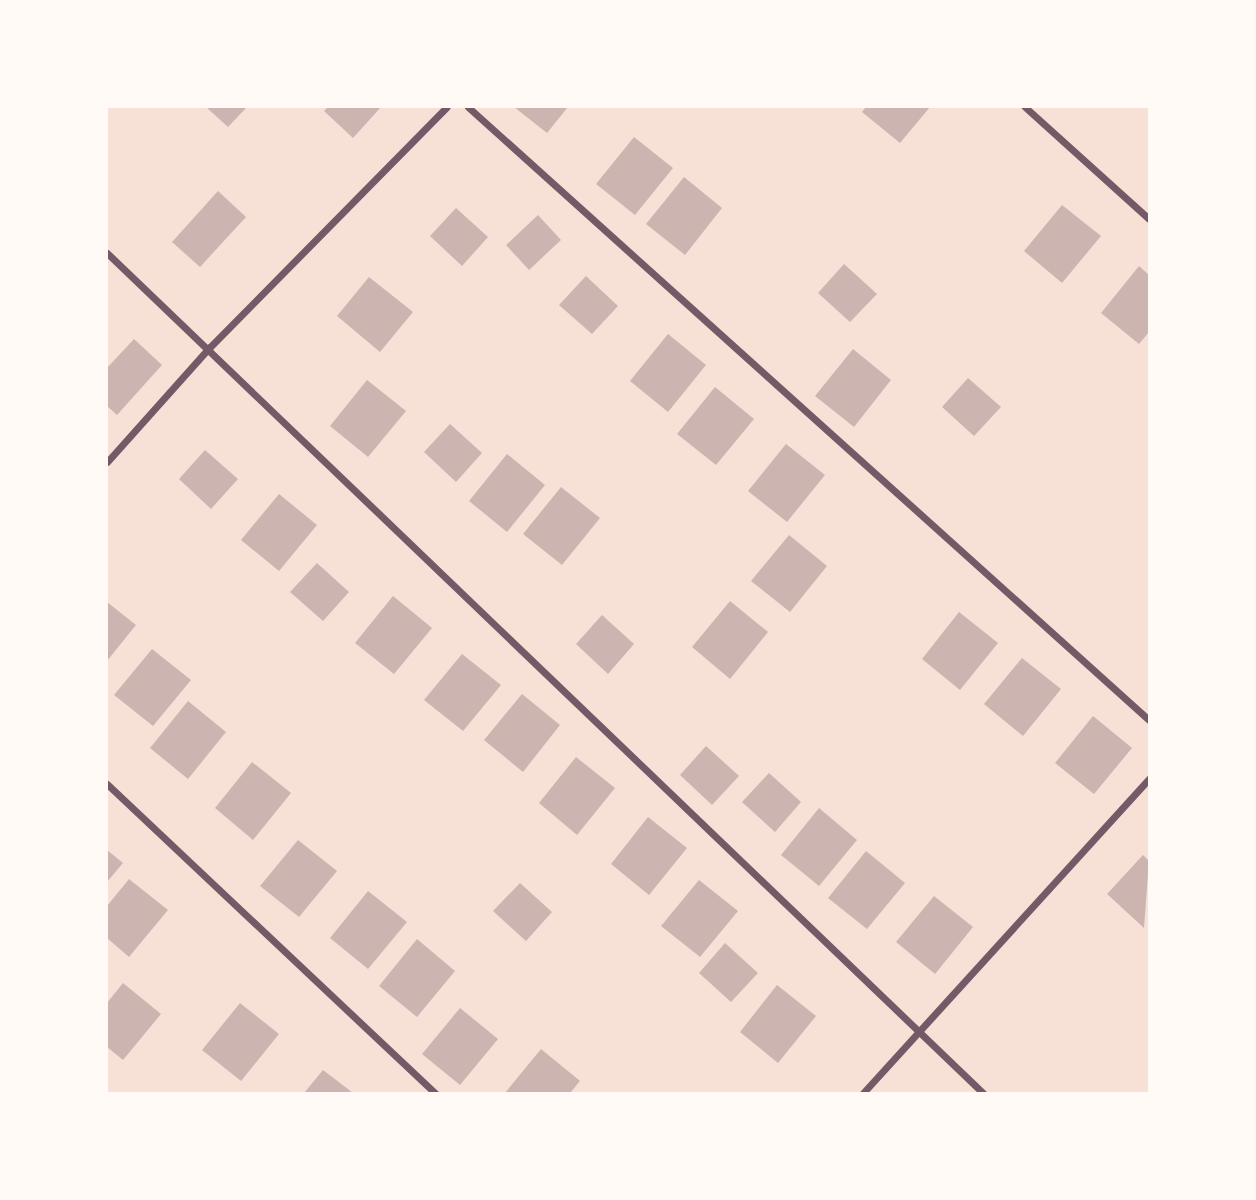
<!DOCTYPE html>
<html>
<head>
<meta charset="utf-8">
<style>
  body { margin:0 }
  #map { position:relative; width:1256px; height:1200px; overflow:hidden; background:#f7e1d7; font-family:Lato,sans-serif }
  div>[style] { position:absolute }
  .building>* { inset:0; background:#ccb4b1 }
  .minor>* { height:7px; margin:-3.5px; padding:0 3.5px; transform-origin:3.5px; border-radius:3.5px; background:#755966 }
  span { translate:-50% -50%; white-space:nowrap; text-align:center; line-height:1.15; -webkit-text-stroke:7px #fffaf5; paint-order:stroke }
  .frame { position:absolute; inset:0; border:108px solid #fffaf5; pointer-events:none }
</style>
</head>
<body>
<div id="map">
  <div class="building">
    <div style="clip-path:polygon(206px 107px,247px 107px,228px 127px)"></div>
    <div style="clip-path:polygon(328px 107px,381px 107px,353px 138px,324px 111px)"></div>
    <div style="clip-path:polygon(514px 107px,568px 107px,547px 133px)"></div>
    <div style="clip-path:polygon(866px 107px,930px 107px,900px 143px,862px 112px)"></div>
    <div style="clip-path:polygon(634px 137px,673px 168px,635px 215px,596px 184px)"></div>
    <div style="clip-path:polygon(684px 177px,722px 208px,685px 255px,646px 224px)"></div>
    <div style="clip-path:polygon(218px 191px,246px 217px,200px 267px,172px 242px)"></div>
    <div style="clip-path:polygon(1062px 205px,1101px 236px,1062px 283px,1024px 251px)"></div>
    <div style="clip-path:polygon(456px 208px,488px 237px,462px 266px,430px 236px)"></div>
    <div style="clip-path:polygon(538px 215px,561px 240px,529px 270px,506px 245px)"></div>
    <div style="clip-path:polygon(844px 264px,877px 294px,850px 322px,818px 293px)"></div>
    <div style="clip-path:polygon(1139px 266px,1149px 275px,1149px 332px,1139px 344px,1101px 313px)"></div>
    <div style="clip-path:polygon(586px 276px,618px 306px,592px 334px,559px 305px)"></div>
    <div style="clip-path:polygon(369px 277px,413px 312px,380px 352px,337px 316px)"></div>
    <div style="clip-path:polygon(668px 334px,706px 365px,668px 412px,630px 381px)"></div>
    <div style="clip-path:polygon(134px 339px,162px 365px,117px 415px,107px 406px,107px 368px)"></div>
    <div style="clip-path:polygon(853px 349px,891px 380px,854px 427px,815px 396px)"></div>
    <div style="clip-path:polygon(968px 378px,1001px 407px,974px 436px,942px 407px)"></div>
    <div style="clip-path:polygon(367px 380px,406px 411px,368px 457px,330px 426px)"></div>
    <div style="clip-path:polygon(715px 387px,754px 419px,716px 465px,677px 434px)"></div>
    <div style="clip-path:polygon(450px 424px,482px 453px,456px 482px,424px 452px)"></div>
    <div style="clip-path:polygon(786px 444px,825px 475px,787px 522px,748px 491px)"></div>
    <div style="clip-path:polygon(205px 450px,238px 479px,211px 509px,179px 479px)"></div>
    <div style="clip-path:polygon(507px 454px,545px 485px,507px 532px,469px 501px)"></div>
    <div style="clip-path:polygon(561px 487px,600px 518px,562px 565px,523px 534px)"></div>
    <div style="clip-path:polygon(279px 494px,317px 525px,279px 571px,241px 540px)"></div>
    <div style="clip-path:polygon(789px 535px,827px 566px,790px 612px,751px 581px)"></div>
    <div style="clip-path:polygon(317px 563px,349px 592px,323px 621px,290px 592px)"></div>
    <div style="clip-path:polygon(393px 596px,432px 628px,394px 674px,355px 643px)"></div>
    <div style="clip-path:polygon(730px 601px,768px 632px,730px 679px,692px 647px)"></div>
    <div style="clip-path:polygon(107px 602px,136px 625px,107px 661px)"></div>
    <div style="clip-path:polygon(959px 612px,998px 643px,960px 690px,922px 659px)"></div>
    <div style="clip-path:polygon(602px 615px,634px 644px,608px 674px,576px 644px)"></div>
    <div style="clip-path:polygon(152px 649px,191px 680px,153px 726px,114px 695px)"></div>
    <div style="clip-path:polygon(462px 654px,501px 685px,463px 731px,424px 700px)"></div>
    <div style="clip-path:polygon(1022px 658px,1061px 689px,1023px 736px,984px 704px)"></div>
    <div style="clip-path:polygon(522px 694px,560px 725px,523px 772px,484px 740px)"></div>
    <div style="clip-path:polygon(188px 701px,226px 732px,188px 779px,150px 748px)"></div>
    <div style="clip-path:polygon(1093px 716px,1132px 748px,1094px 794px,1055px 763px)"></div>
    <div style="clip-path:polygon(706px 746px,739px 776px,712px 805px,680px 775px)"></div>
    <div style="clip-path:polygon(576px 757px,615px 788px,577px 835px,539px 803px)"></div>
    <div style="clip-path:polygon(252px 762px,291px 793px,253px 840px,215px 808px)"></div>
    <div style="clip-path:polygon(769px 773px,801px 802px,775px 832px,742px 802px)"></div>
    <div style="clip-path:polygon(819px 808px,857px 840px,819px 886px,781px 855px)"></div>
    <div style="clip-path:polygon(648px 817px,687px 848px,649px 895px,611px 864px)"></div>
    <div style="clip-path:polygon(298px 840px,337px 871px,299px 917px,260px 886px)"></div>
    <div style="clip-path:polygon(107px 850px,123px 863px,107px 882px)"></div>
    <div style="clip-path:polygon(866px 851px,905px 883px,867px 929px,828px 898px)"></div>
    <div style="clip-path:polygon(1143px 855px,1149px 861px,1144px 928px,1107px 894px)"></div>
    <div style="clip-path:polygon(129px 879px,168px 910px,129px 957px,107px 938px,107px 906px)"></div>
    <div style="clip-path:polygon(699px 880px,738px 911px,700px 957px,661px 926px)"></div>
    <div style="clip-path:polygon(520px 883px,552px 912px,526px 941px,493px 911px)"></div>
    <div style="clip-path:polygon(368px 891px,407px 922px,368px 969px,330px 938px)"></div>
    <div style="clip-path:polygon(934px 896px,973px 927px,935px 974px,896px 942px)"></div>
    <div style="clip-path:polygon(417px 939px,455px 971px,417px 1017px,379px 986px)"></div>
    <div style="clip-path:polygon(725px 943px,758px 973px,731px 1002px,699px 973px)"></div>
    <div style="clip-path:polygon(123px 983px,161px 1014px,123px 1060px,107px 1047px,107px 1003px)"></div>
    <div style="clip-path:polygon(777px 985px,816px 1016px,778px 1063px,740px 1032px)"></div>
    <div style="clip-path:polygon(240px 1003px,279px 1034px,241px 1081px,202px 1050px)"></div>
    <div style="clip-path:polygon(460px 1008px,498px 1039px,460px 1085px,422px 1054px)"></div>
    <div style="clip-path:polygon(541px 1049px,580px 1081px,570px 1093px,505px 1093px)"></div>
    <div style="clip-path:polygon(323px 1070px,353px 1093px,304px 1093px)"></div>
  </div>
  <div class="minor">
    <div style="left:468px;top:107px;width:916px;rotate:41.99deg"></div>
    <div style="left:1025px;top:107px;width:167px;rotate:42.1deg"></div>
    <div style="left:107px;top:253px;width:1214px;rotate:43.8deg"></div>
    <div style="left:107px;top:462px;width:154px;rotate:-48.2deg"></div>
    <div style="left:210px;top:347px;width:337px;rotate:-45.4deg"></div>
    <div style="left:107px;top:784px;width:451px;rotate:43.3deg"></div>
    <div style="left:863px;top:1093px;width:425px;rotate:-47.7deg"></div>
  </div>
  <div class="frame"></div>
</div>
</body>
</html>
